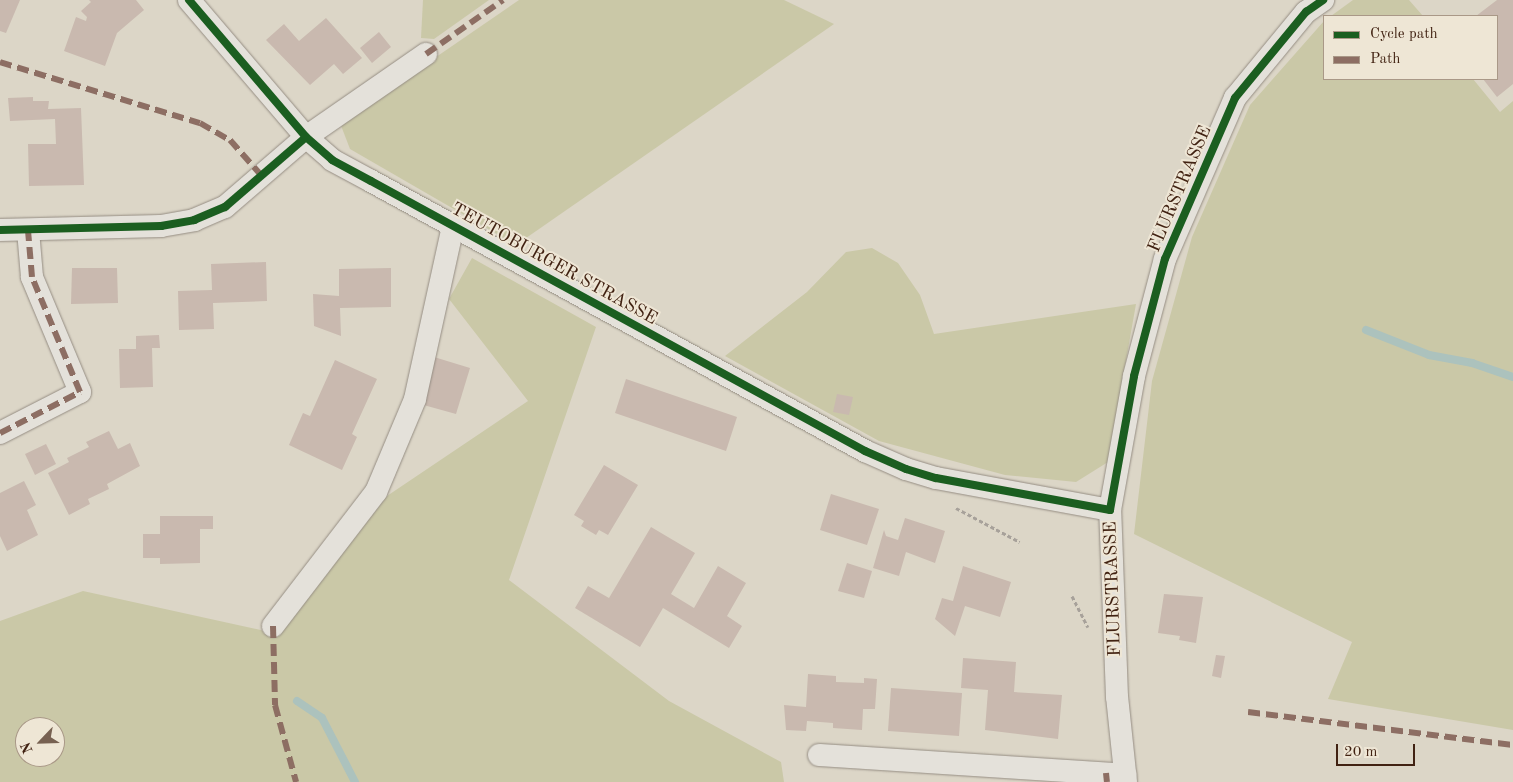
<!DOCTYPE html>
<html>
<head>
<meta charset="utf-8">
<style>
  body { margin:0 }
  #map { position:relative; width:1513px; height:782px; overflow:hidden; background:#dcd6c7; font-family:"Old Standard TT",serif }
  div>[style] { position:absolute }
  .green>* { inset:0; background:#cac8a7 }
  .stream>* { height:8px; margin:-4px; padding:0 4px; transform-origin:4px; border-radius:4px; background:#acc2bd }
  .building>* { inset:0; background:#c9b9af }
  .path>* { height:3px; margin-top:-1.5px; transform-origin:0; background:repeating-linear-gradient(90deg,#a7a19a 0 4px,transparent 0 6.5px) }
  .roads { filter:drop-shadow(0 0 1px #958d83) drop-shadow(0 0 1px #958d83) }
  .minor>* { height:22px; margin:-11px; padding:0 11px; transform-origin:11px; border-radius:11px; background:#e4e1da }
  .quiet>* { height:6px; margin-top:-3px; transform-origin:0; background:repeating-linear-gradient(90deg,#8d6e63 0 12px,transparent 0 18px) }
  .cycleway>* { height:8px; margin:-4px; padding:0 4px; transform-origin:4px; border-radius:4px; background:#1b5e20 }
  span { translate:-50% -50%; white-space:nowrap; text-align:center; line-height:1.15; -webkit-text-stroke:4px #eee6d5; paint-order:stroke }
  .street-label { font-size:18px; color:#412212 }
  .legend { position:absolute; left:1323px; top:15px; width:175px; height:65px; box-sizing:border-box; background:#eee6d5; border:1px solid #a99887; margin:0; padding:6px 9px; list-style:none; font-size:15px; color:#412212 }
  .legend li { display:flex; align-items:center; gap:10px; height:25px }
  .legend b { width:25px; border:1px solid #a99887 }
  .north { position:absolute; left:15px; top:717px; width:50px; height:50px; box-sizing:border-box; background:#eee6d5; border:1px solid #a99887; border-radius:50%; rotate:246deg; font-size:14px; font-weight:700; line-height:20px; text-align:center; color:#412212 }
  .north::after { content:''; display:block; margin:auto; width:18px; height:22px; background:#776151; clip-path:polygon(50% 0,100% 100%,50% 72%,0 100%) }
  .scale { position:absolute; left:1336px; top:744px; width:79px; height:22px; box-sizing:border-box; border:2px solid #412212; border-top:0; padding-left:6px; font-size:15px; line-height:18px; white-space:nowrap; color:#412212; -webkit-text-stroke:4px #eee6d5; paint-order:stroke }
</style>
</head>
<body>
<div id="map">
  <div class="green">
    <div style="clip-path:polygon(423px 0,489px 0,434px 39px,421px 38px)"></div>
    <div style="clip-path:polygon(519px 0,784px 0,834px 24px,516px 245px,350px 149px,340px 123px)"></div>
    <div style="clip-path:polygon(1353px 0,1409px 0,1423px 16px,1331px 16px)"></div>
    <div style="clip-path:polygon(1324px 21px,1324px 79px,1473px 79px,1500px 112px,1513px 101px,1513px 730px,1328px 699px,1352px 642px,1134px 534px,1152px 381px,1192px 237px,1250px 105px)"></div>
    <div style="clip-path:polygon(872px 248px,898px 263px,920px 295px,934px 334px,1136px 304px,1108px 462px,1076px 482px,1005px 475px,879px 441px,725px 356px,807px 292px,846px 252px)"></div>
    <div style="clip-path:polygon(evenodd,472px 258px,596px 327px,509px 580px,669px 701px,781px 762px,784px 782px,0 782px,0 621px,83px 591px,279px 634px,387px 496px,528px 401px,449px 299px,472px 258px,25px 727px,55px 727px,55px 757px,25px 757px,25px 727px)"></div>
  </div>
  <div class="stream">
    <div style="left:1366px;top:330px;width:68px;rotate:21.6deg"></div>
    <div style="left:1429px;top:355px;width:44px;rotate:10.5deg"></div>
    <div style="left:1472px;top:363px;width:43px;rotate:18.9deg"></div>
    <div style="left:297px;top:701px;width:30px;rotate:34deg"></div>
    <div style="left:322px;top:718px;width:72px;rotate:62.7deg"></div>
  </div>
  <div class="building">
    <div style="clip-path:polygon(0 0,20px 0,6px 33px,0 31px)"></div>
    <div style="clip-path:polygon(89px 0,136px 0,144px 10px,117px 33px,105px 66px,64px 51px,76px 17px,86px 21px,87px 17px,81px 11px,91px 2px)"></div>
    <div style="clip-path:polygon(1497px 0,1513px 0,1513px 84px,1497px 97px,1483px 79px,1497px 79px,1497px 16px,1476px 16px)"></div>
    <div style="clip-path:polygon(326px 18px,362px 58px,343px 74px,334px 64px,310px 85px,266px 40px,284px 24px,299px 41px)"></div>
    <div style="clip-path:polygon(379px 32px,391px 47px,372px 63px,360px 48px)"></div>
    <div style="clip-path:polygon(33px 97px,33px 101px,49px 101px,48px 109px,81px 108px,84px 185px,29px 186px,28px 144px,56px 144px,55px 119px,10px 121px,8px 98px)"></div>
    <div style="clip-path:polygon(266px 262px,267px 301px,213px 303px,214px 329px,179px 330px,178px 291px,212px 290px,211px 264px)"></div>
    <div style="clip-path:polygon(72px 268px,117px 268px,118px 303px,71px 304px)"></div>
    <div style="clip-path:polygon(391px 268px,391px 307px,340px 308px,341px 336px,314px 326px,313px 294px,339px 296px,339px 269px)"></div>
    <div style="clip-path:polygon(159px 335px,160px 348px,152px 348px,153px 387px,120px 388px,119px 349px,136px 349px,136px 336px)"></div>
    <div style="clip-path:polygon(434px 357px,470px 368px,456px 414px,420px 404px)"></div>
    <div style="clip-path:polygon(335px 360px,377px 379px,352px 434px,357px 437px,342px 470px,289px 445px,303px 413px,310px 416px)"></div>
    <div style="clip-path:polygon(626px 379px,737px 417px,726px 451px,615px 413px)"></div>
    <div style="clip-path:polygon(837px 394px,853px 397px,849px 415px,833px 412px)"></div>
    <div style="clip-path:polygon(109px 431px,118px 449px,130px 443px,140px 466px,107px 484px,109px 489px,88px 499px,90px 504px,69px 515px,48px 473px,69px 462px,67px 458px,89px 447px,86px 442px)"></div>
    <div style="clip-path:polygon(46px 444px,56px 464px,35px 475px,25px 454px)"></div>
    <div style="clip-path:polygon(604px 465px,638px 485px,608px 535px,599px 530px,596px 535px,581px 526px,584px 521px,574px 515px)"></div>
    <div style="clip-path:polygon(24px 481px,36px 505px,27px 510px,38px 535px,7px 551px,0 536px,0 493px)"></div>
    <div style="clip-path:polygon(831px 494px,879px 509px,867px 545px,820px 530px)"></div>
    <div style="clip-path:polygon(160px 516px,213px 516px,213px 529px,200px 529px,200px 563px,160px 564px,160px 558px,143px 558px,143px 534px,160px 534px)"></div>
    <div style="clip-path:polygon(905px 518px,945px 531px,935px 563px,906px 552px,899px 576px,873px 568px,884px 530px,886px 536px,898px 540px)"></div>
    <div style="clip-path:polygon(651px 527px,695px 553px,671px 594px,694px 608px,718px 566px,746px 583px,727px 616px,742px 626px,729px 648px,663px 608px,640px 647px,575px 608px,588px 586px,609px 598px)"></div>
    <div style="clip-path:polygon(847px 563px,872px 571px,864px 598px,838px 591px)"></div>
    <div style="clip-path:polygon(963px 566px,1011px 582px,1000px 617px,965px 606px,955px 636px,935px 619px,942px 598px,953px 601px)"></div>
    <div style="clip-path:polygon(1164px 594px,1203px 597px,1196px 643px,1179px 640px,1180px 636px,1158px 633px)"></div>
    <div style="clip-path:polygon(1216px 655px,1225px 656px,1221px 678px,1212px 676px)"></div>
    <div style="clip-path:polygon(963px 658px,1016px 662px,1014px 692px,1062px 695px,1058px 739px,985px 730px,988px 690px,961px 688px)"></div>
    <div style="clip-path:polygon(808px 674px,836px 676px,836px 682px,864px 683px,864px 678px,877px 679px,875px 709px,863px 709px,862px 730px,833px 728px,833px 723px,807px 721px,806px 731px,786px 730px,784px 705px,806px 707px)"></div>
    <div style="clip-path:polygon(891px 688px,962px 693px,959px 736px,888px 731px)"></div>
  </div>
  <div class="path">
    <div style="left:956px;top:508px;width:72px;rotate:28deg"></div>
    <div style="left:1072px;top:596px;width:35px;rotate:63deg"></div>
  </div>
  <div class="roads">
    <div class="minor">
      <div style="left:189px;top:0;width:180px;rotate:49.5deg"></div>
      <div style="left:306px;top:137px;width:35px;rotate:41deg"></div>
      <div style="left:332px;top:160px;width:44px;rotate:28.3deg"></div>
      <div style="left:371px;top:181px;width:563px;rotate:28.66deg"></div>
      <div style="left:865px;top:451px;width:45px;rotate:23.7deg"></div>
      <div style="left:906px;top:469px;width:31px;rotate:17deg"></div>
      <div style="left:936px;top:478px;width:177px;rotate:10.4deg"></div>
      <div style="left:0;top:230px;width:161px;rotate:-1.4deg"></div>
      <div style="left:161px;top:226px;width:34px;rotate:-10deg"></div>
      <div style="left:194px;top:220px;width:34px;rotate:-23deg"></div>
      <div style="left:225px;top:207px;width:107px;rotate:-40.8deg"></div>
      <div style="left:306px;top:137px;width:146px;rotate:-34.7deg"></div>
      <div style="left:0;top:433px;width:90px;rotate:-27.1deg"></div>
      <div style="left:80px;top:392px;width:125px;rotate:-112.7deg"></div>
      <div style="left:32px;top:277px;width:47px;rotate:-94.9deg"></div>
      <div style="left:273px;top:626px;width:169px;rotate:-52.5deg"></div>
      <div style="left:376px;top:492px;width:101px;rotate:-67.2deg"></div>
      <div style="left:415px;top:399px;width:177px;rotate:-77.6deg"></div>
      <div style="left:819px;top:755px;width:307px;rotate:3.7deg"></div>
      <div style="left:1126px;top:782px;width:85px;rotate:-96deg"></div>
      <div style="left:1117px;top:697px;width:187px;rotate:-92.1deg"></div>
      <div style="left:1110px;top:510px;width:136px;rotate:-79.8deg"></div>
      <div style="left:1134px;top:376px;width:121px;rotate:-75.2deg"></div>
      <div style="left:1165px;top:259px;width:176px;rotate:-66.5deg"></div>
      <div style="left:1235px;top:98px;width:112px;rotate:-50.5deg"></div>
      <div style="left:1306px;top:12px;width:21px;rotate:-35deg"></div>
    </div>
  </div>
  <div class="quiet">
    <div style="left:426px;top:54px;width:94px;rotate:-35deg"></div>
    <div style="left:0;top:62px;width:209px;rotate:17deg"></div>
    <div style="left:200px;top:123px;width:34px;rotate:30deg"></div>
    <div style="left:230px;top:140px;width:48px;rotate:48.4deg"></div>
    <div style="left:0;top:433px;width:90px;rotate:-27.1deg"></div>
    <div style="left:80px;top:392px;width:125px;rotate:-112.7deg"></div>
    <div style="left:32px;top:277px;width:47px;rotate:-94.9deg"></div>
    <div style="left:273px;top:626px;width:79px;rotate:88.5deg"></div>
    <div style="left:275px;top:705px;width:80px;rotate:74.7deg"></div>
    <div style="left:1248px;top:712px;width:267px;rotate:7.1deg"></div>
    <div style="left:1106px;top:773px;width:9px;rotate:84deg"></div>
  </div>
  <div class="cycleway">
    <div style="left:189px;top:0;width:180px;rotate:49.5deg"></div>
    <div style="left:306px;top:137px;width:35px;rotate:41deg"></div>
    <div style="left:332px;top:160px;width:44px;rotate:28.3deg"></div>
    <div style="left:371px;top:181px;width:563px;rotate:28.66deg"></div>
    <div style="left:865px;top:451px;width:45px;rotate:23.7deg"></div>
    <div style="left:906px;top:469px;width:31px;rotate:17deg"></div>
    <div style="left:936px;top:478px;width:177px;rotate:10.4deg"></div>
    <div style="left:1110px;top:510px;width:136px;rotate:-79.8deg"></div>
    <div style="left:1134px;top:376px;width:121px;rotate:-75.2deg"></div>
    <div style="left:1165px;top:259px;width:176px;rotate:-66.5deg"></div>
    <div style="left:1235px;top:98px;width:112px;rotate:-50.5deg"></div>
    <div style="left:1306px;top:12px;width:21px;rotate:-35deg"></div>
    <div style="left:0;top:230px;width:161px;rotate:-1.4deg"></div>
    <div style="left:161px;top:226px;width:34px;rotate:-10deg"></div>
    <div style="left:194px;top:220px;width:34px;rotate:-23deg"></div>
    <div style="left:225px;top:207px;width:107px;rotate:-40.8deg"></div>
  </div>
  <div class="street-label">
    <span style="left:1180px;top:189px;rotate:-67deg">FLURSTRASSE</span>
    <span style="left:554px;top:264px;rotate:29deg">TEUTOBURGER STRASSE</span>
    <span style="left:1113px;top:589px;rotate:-92deg">FLURSTRASSE</span>
  </div>
  <ul class="legend">
  <li><b style="height:6px;background:#1b5e20"></b>Cycle path</li>
  <li><b style="height:6px;background:#8d6e63"></b>Path</li>
  </ul>
  <div class="north">N</div>
  <div class="scale">20 m</div>
</div>
</body>
</html>
